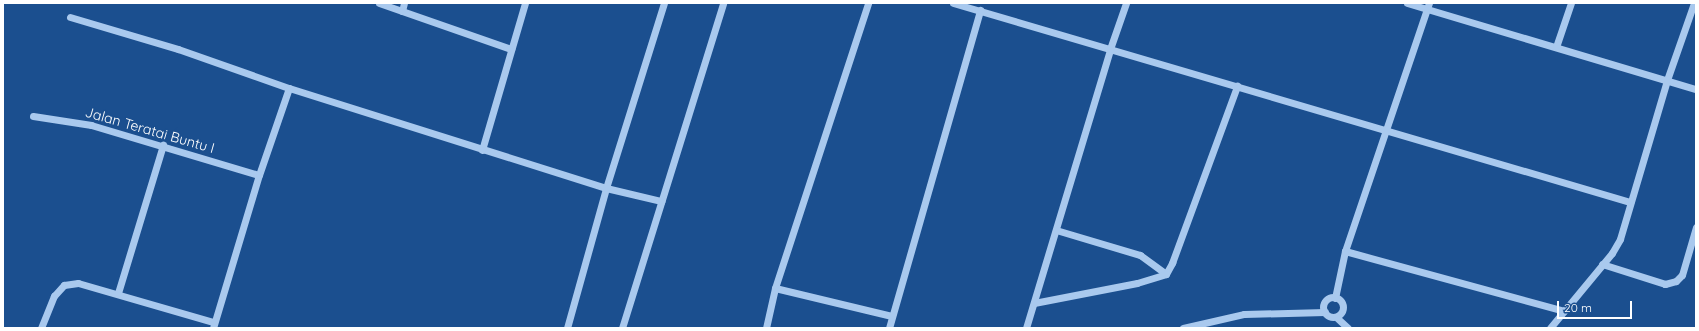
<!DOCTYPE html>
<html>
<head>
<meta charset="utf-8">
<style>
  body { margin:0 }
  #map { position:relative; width:1699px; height:331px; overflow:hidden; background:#1b4f8f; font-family:Quicksand,sans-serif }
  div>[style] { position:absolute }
  .minor>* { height:7px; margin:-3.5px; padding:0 3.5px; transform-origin:3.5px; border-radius:3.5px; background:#a9c9ee }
  .minor>.ring { margin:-3.5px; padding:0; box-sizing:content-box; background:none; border:7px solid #a9c9ee; border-radius:50% }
  span { translate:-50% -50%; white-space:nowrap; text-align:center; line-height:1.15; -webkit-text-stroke:3px #1b4f8f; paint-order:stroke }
  .street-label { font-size:14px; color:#fff }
  .frame { position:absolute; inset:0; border:4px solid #fff; pointer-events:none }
  .scale { position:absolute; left:1557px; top:301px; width:75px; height:18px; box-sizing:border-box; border:2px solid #fff; border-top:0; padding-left:5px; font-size:12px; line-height:14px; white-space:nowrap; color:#fff; -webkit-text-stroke:3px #1b4f8f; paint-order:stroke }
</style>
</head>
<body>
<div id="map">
  <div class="minor">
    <div style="left:379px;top:3px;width:140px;rotate:19.2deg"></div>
    <div style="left:953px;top:3px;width:706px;rotate:16.38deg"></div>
    <div style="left:1407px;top:3px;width:302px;rotate:16.6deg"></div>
    <div style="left:402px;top:11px;width:8px;rotate:-76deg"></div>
    <div style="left:70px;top:17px;width:113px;rotate:16.5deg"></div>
    <div style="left:178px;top:49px;width:118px;rotate:19.4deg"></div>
    <div style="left:289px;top:88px;width:332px;rotate:17.5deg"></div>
    <div style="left:606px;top:188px;width:57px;rotate:13.3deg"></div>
    <div style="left:1556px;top:47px;width:46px;rotate:-71.2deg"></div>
    <div style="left:33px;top:116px;width:59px;rotate:8.8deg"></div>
    <div style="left:91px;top:125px;width:175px;rotate:16.6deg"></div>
    <div style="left:482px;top:150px;width:153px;rotate:-73.7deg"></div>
    <div style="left:1056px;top:230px;width:88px;rotate:16.6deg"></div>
    <div style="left:1140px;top:255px;width:32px;rotate:36deg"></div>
    <div style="left:1345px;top:251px;width:227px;rotate:15.3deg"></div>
    <div style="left:1602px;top:264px;width:66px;rotate:17.6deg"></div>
    <div style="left:1665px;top:284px;width:11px;rotate:-15deg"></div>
    <div style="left:1676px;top:281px;width:8px;rotate:-45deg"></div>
    <div style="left:1682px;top:275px;width:50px;rotate:-73.7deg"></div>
    <div style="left:775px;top:288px;width:120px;rotate:13.5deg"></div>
    <div style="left:118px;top:293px;width:155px;rotate:-73.1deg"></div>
    <div class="ring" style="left:1323px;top:297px;width:13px;height:13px"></div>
    <div style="left:1335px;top:298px;width:48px;rotate:-78deg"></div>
    <div style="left:1345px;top:251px;width:262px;rotate:-71.3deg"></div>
    <div style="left:1034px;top:303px;width:105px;rotate:-11deg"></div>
    <div style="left:1137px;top:283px;width:30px;rotate:-17deg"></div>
    <div style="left:1166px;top:274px;width:13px;rotate:-61deg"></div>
    <div style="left:1172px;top:263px;width:189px;rotate:-69.8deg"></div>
    <div style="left:1336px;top:317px;width:16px;rotate:43deg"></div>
    <div style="left:41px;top:328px;width:35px;rotate:-68deg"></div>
    <div style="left:54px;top:296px;width:15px;rotate:-48deg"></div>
    <div style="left:64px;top:285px;width:14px;rotate:-8deg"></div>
    <div style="left:78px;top:283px;width:141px;rotate:16.1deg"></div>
    <div style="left:213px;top:328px;width:160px;rotate:-73.3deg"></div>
    <div style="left:259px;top:175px;width:92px;rotate:-71deg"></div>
    <div style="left:567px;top:328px;width:145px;rotate:-74.4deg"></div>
    <div style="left:606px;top:188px;width:194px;rotate:-72.6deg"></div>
    <div style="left:622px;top:328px;width:340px;rotate:-72.7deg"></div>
    <div style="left:766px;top:328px;width:41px;rotate:-77.3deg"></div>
    <div style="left:775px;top:288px;width:300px;rotate:-71.9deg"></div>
    <div style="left:889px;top:328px;width:331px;rotate:-74deg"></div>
    <div style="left:1026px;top:328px;width:291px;rotate:-73.2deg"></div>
    <div style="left:1110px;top:49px;width:49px;rotate:-70.8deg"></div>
    <div style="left:1183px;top:328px;width:63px;rotate:-12.9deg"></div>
    <div style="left:1244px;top:314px;width:81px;rotate:-1.4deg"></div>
    <div style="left:1550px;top:328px;width:97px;rotate:-50.4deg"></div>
    <div style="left:1612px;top:253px;width:16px;rotate:-60deg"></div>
    <div style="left:1620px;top:239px;width:166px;rotate:-73.5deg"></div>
    <div style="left:1667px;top:80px;width:82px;rotate:-70.7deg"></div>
  </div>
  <div class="street-label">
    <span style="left:150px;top:130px;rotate:16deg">Jalan Teratai Buntu I</span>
  </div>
  <div class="frame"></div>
  <div class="scale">20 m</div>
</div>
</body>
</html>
